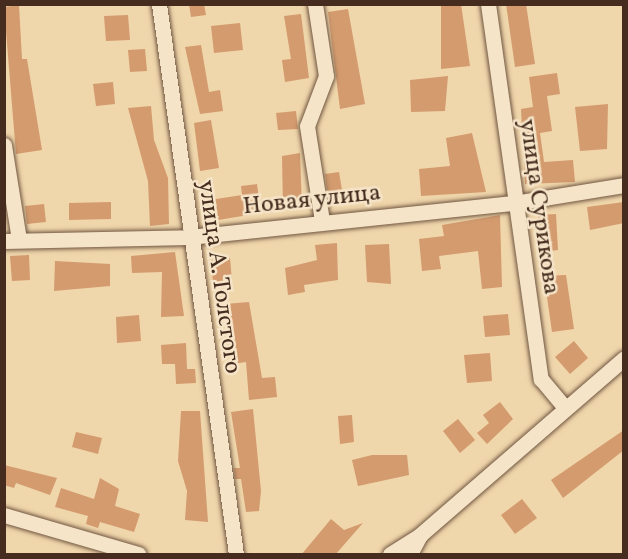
<!DOCTYPE html>
<html>
<head>
<meta charset="utf-8">
<style>
  body { margin:0 }
  #map { position:relative; width:628px; height:559px; overflow:hidden; background:#f0d6ab; font-family:Vollkorn,serif }
  div>[style] { position:absolute }
  .building>* { inset:0; background:#d39b6e }
  .roads { filter:drop-shadow(0 0 2px #705641) drop-shadow(0 0 2px #705641) }
  .minor>* { height:15px; margin:-7.5px; padding:0 7.5px; transform-origin:7.5px; border-radius:7.5px; background:#f5e4c8 }
  span { translate:-50% -50%; white-space:nowrap; text-align:center; line-height:1.15; -webkit-text-stroke:5px #f5e4c8; paint-order:stroke }
  .street-label { font-size:24px; color:#452c1e }
  .frame { position:absolute; inset:0; border:6px solid #452c1e; pointer-events:none }
</style>
</head>
<body>
<div id="map">
  <div class="building">
    <div style="clip-path:polygon(189px 4px,204px 4px,206px 15px,191px 17px)"></div>
    <div style="clip-path:polygon(441px 4px,461px 4px,470px 66px,441px 69px)"></div>
    <div style="clip-path:polygon(506px 4px,526px 4px,535px 64px,515px 67px)"></div>
    <div style="clip-path:polygon(19px 5px,22px 59px,27px 59px,42px 150px,16px 154px,4px 7px)"></div>
    <div style="clip-path:polygon(348px 9px,365px 104px,340px 109px,328px 12px)"></div>
    <div style="clip-path:polygon(301px 14px,309px 78px,285px 82px,282px 60px,291px 59px,284px 16px)"></div>
    <div style="clip-path:polygon(128px 15px,130px 40px,106px 41px,104px 16px)"></div>
    <div style="clip-path:polygon(240px 23px,243px 50px,214px 53px,211px 26px)"></div>
    <div style="clip-path:polygon(201px 45px,209px 92px,220px 90px,223px 111px,200px 114px,185px 47px)"></div>
    <div style="clip-path:polygon(145px 49px,147px 71px,130px 72px,128px 50px)"></div>
    <div style="clip-path:polygon(557px 73px,560px 94px,547px 96px,552px 131px,540px 133px,544px 162px,573px 160px,575px 182px,525px 184px,521px 109px,533px 107px,529px 77px)"></div>
    <div style="clip-path:polygon(448px 76px,445px 111px,411px 112px,410px 80px)"></div>
    <div style="clip-path:polygon(113px 82px,115px 104px,96px 106px,93px 84px)"></div>
    <div style="clip-path:polygon(608px 104px,607px 149px,580px 151px,575px 107px)"></div>
    <div style="clip-path:polygon(151px 106px,154px 140px,168px 178px,169px 224px,150px 226px,148px 181px,128px 108px)"></div>
    <div style="clip-path:polygon(296px 111px,298px 129px,278px 130px,276px 113px)"></div>
    <div style="clip-path:polygon(211px 120px,219px 168px,200px 171px,194px 123px)"></div>
    <div style="clip-path:polygon(472px 133px,486px 192px,421px 196px,419px 169px,450px 166px,446px 138px)"></div>
    <div style="clip-path:polygon(300px 153px,302px 208px,283px 209px,282px 156px)"></div>
    <div style="clip-path:polygon(339px 172px,344px 202px,329px 204px,325px 174px)"></div>
    <div style="clip-path:polygon(257px 184px,261px 213px,206px 222px,203px 201px,242px 195px,241px 186px)"></div>
    <div style="clip-path:polygon(111px 202px,111px 219px,69px 220px,69px 203px)"></div>
    <div style="clip-path:polygon(624px 202px,624px 223px,590px 230px,587px 207px)"></div>
    <div style="clip-path:polygon(44px 204px,46px 222px,27px 224px,25px 206px)"></div>
    <div style="clip-path:polygon(556px 214px,558px 250px,541px 252px,538px 215px)"></div>
    <div style="clip-path:polygon(500px 215px,502px 287px,482px 289px,478px 251px,439px 256px,441px 269px,422px 271px,419px 239px,444px 236px,442px 225px)"></div>
    <div style="clip-path:polygon(337px 243px,338px 280px,304px 285px,305px 292px,288px 295px,285px 268px,317px 260px,315px 245px)"></div>
    <div style="clip-path:polygon(389px 244px,391px 284px,367px 282px,365px 245px)"></div>
    <div style="clip-path:polygon(175px 252px,184px 316px,161px 317px,162px 272px,132px 273px,131px 256px)"></div>
    <div style="clip-path:polygon(29px 255px,30px 280px,12px 281px,10px 256px)"></div>
    <div style="clip-path:polygon(230px 258px,232px 281px,213px 283px,211px 260px)"></div>
    <div style="clip-path:polygon(55px 261px,110px 264px,110px 286px,54px 291px)"></div>
    <div style="clip-path:polygon(566px 275px,574px 329px,552px 332px,544px 276px)"></div>
    <div style="clip-path:polygon(249px 302px,262px 378px,275px 377px,277px 397px,249px 400px,246px 362px,232px 364px,225px 304px)"></div>
    <div style="clip-path:polygon(508px 314px,510px 335px,485px 337px,483px 316px)"></div>
    <div style="clip-path:polygon(139px 315px,141px 341px,117px 343px,116px 317px)"></div>
    <div style="clip-path:polygon(574px 341px,588px 358px,570px 374px,555px 357px)"></div>
    <div style="clip-path:polygon(186px 343px,187px 369px,195px 369px,196px 383px,176px 384px,175px 364px,162px 364px,161px 345px)"></div>
    <div style="clip-path:polygon(490px 353px,492px 381px,467px 383px,464px 355px)"></div>
    <div style="clip-path:polygon(500px 402px,513px 419px,487px 444px,477px 433px,489px 423px,483px 415px)"></div>
    <div style="clip-path:polygon(253px 409px,261px 491px,259px 511px,246px 512px,241px 479px,235px 479px,234px 468px,240px 468px,231px 412px)"></div>
    <div style="clip-path:polygon(181px 411px,200px 411px,208px 522px,185px 520px,187px 491px,178px 461px)"></div>
    <div style="clip-path:polygon(352px 415px,354px 442px,340px 444px,338px 416px)"></div>
    <div style="clip-path:polygon(458px 419px,475px 440px,460px 453px,443px 431px)"></div>
    <div style="clip-path:polygon(624px 430px,624px 450px,563px 498px,551px 480px)"></div>
    <div style="clip-path:polygon(76px 432px,102px 438px,98px 454px,72px 447px)"></div>
    <div style="clip-path:polygon(372px 455px,407px 455px,409px 475px,358px 486px,352px 460px)"></div>
    <div style="clip-path:polygon(4px 465px,57px 478px,50px 495px,16px 483px,14px 488px,4px 485px)"></div>
    <div style="clip-path:polygon(100px 478px,119px 489px,115px 506px,140px 514px,134px 532px,100px 522px,98px 528px,86px 524px,88px 516px,55px 507px,61px 488px,94px 499px)"></div>
    <div style="clip-path:polygon(522px 499px,537px 518px,515px 534px,501px 515px)"></div>
    <div style="clip-path:polygon(331px 519px,344px 530px,363px 523px,335px 555px,301px 555px)"></div>
  </div>
  <div class="roads">
    <div class="minor">
      <div style="left:159px;top:4px;width:555px;rotate:82.03deg"></div>
      <div style="left:315px;top:4px;width:73px;rotate:81.3deg"></div>
      <div style="left:326px;top:76px;width:53px;rotate:110.8deg"></div>
      <div style="left:307px;top:126px;width:96px;rotate:81deg"></div>
      <div style="left:488px;top:4px;width:379px;rotate:82deg"></div>
      <div style="left:541px;top:379px;width:35px;rotate:50deg"></div>
      <div style="left:4px;top:145px;width:96px;rotate:81deg"></div>
      <div style="left:4px;top:241px;width:185px;rotate:-1.2deg"></div>
      <div style="left:189px;top:237px;width:327px;rotate:-6deg"></div>
      <div style="left:514px;top:203px;width:111px;rotate:-9.3deg"></div>
      <div style="left:4px;top:515px;width:140px;rotate:16.2deg"></div>
      <div style="left:390px;top:554px;width:36px;rotate:-32deg"></div>
      <div style="left:410px;top:554px;width:21px;rotate:-62deg"></div>
      <div style="left:420px;top:535px;width:270px;rotate:-40.9deg"></div>
    </div>
  </div>
  <div class="street-label">
    <span style="left:312px;top:201px;rotate:-6deg">Новая улица</span>
    <span style="left:538px;top:207px;rotate:82deg">улица Сурикова</span>
    <span style="left:218px;top:277px;rotate:82deg">улица А. Толстого</span>
  </div>
  <div class="frame"></div>
</div>
</body>
</html>
